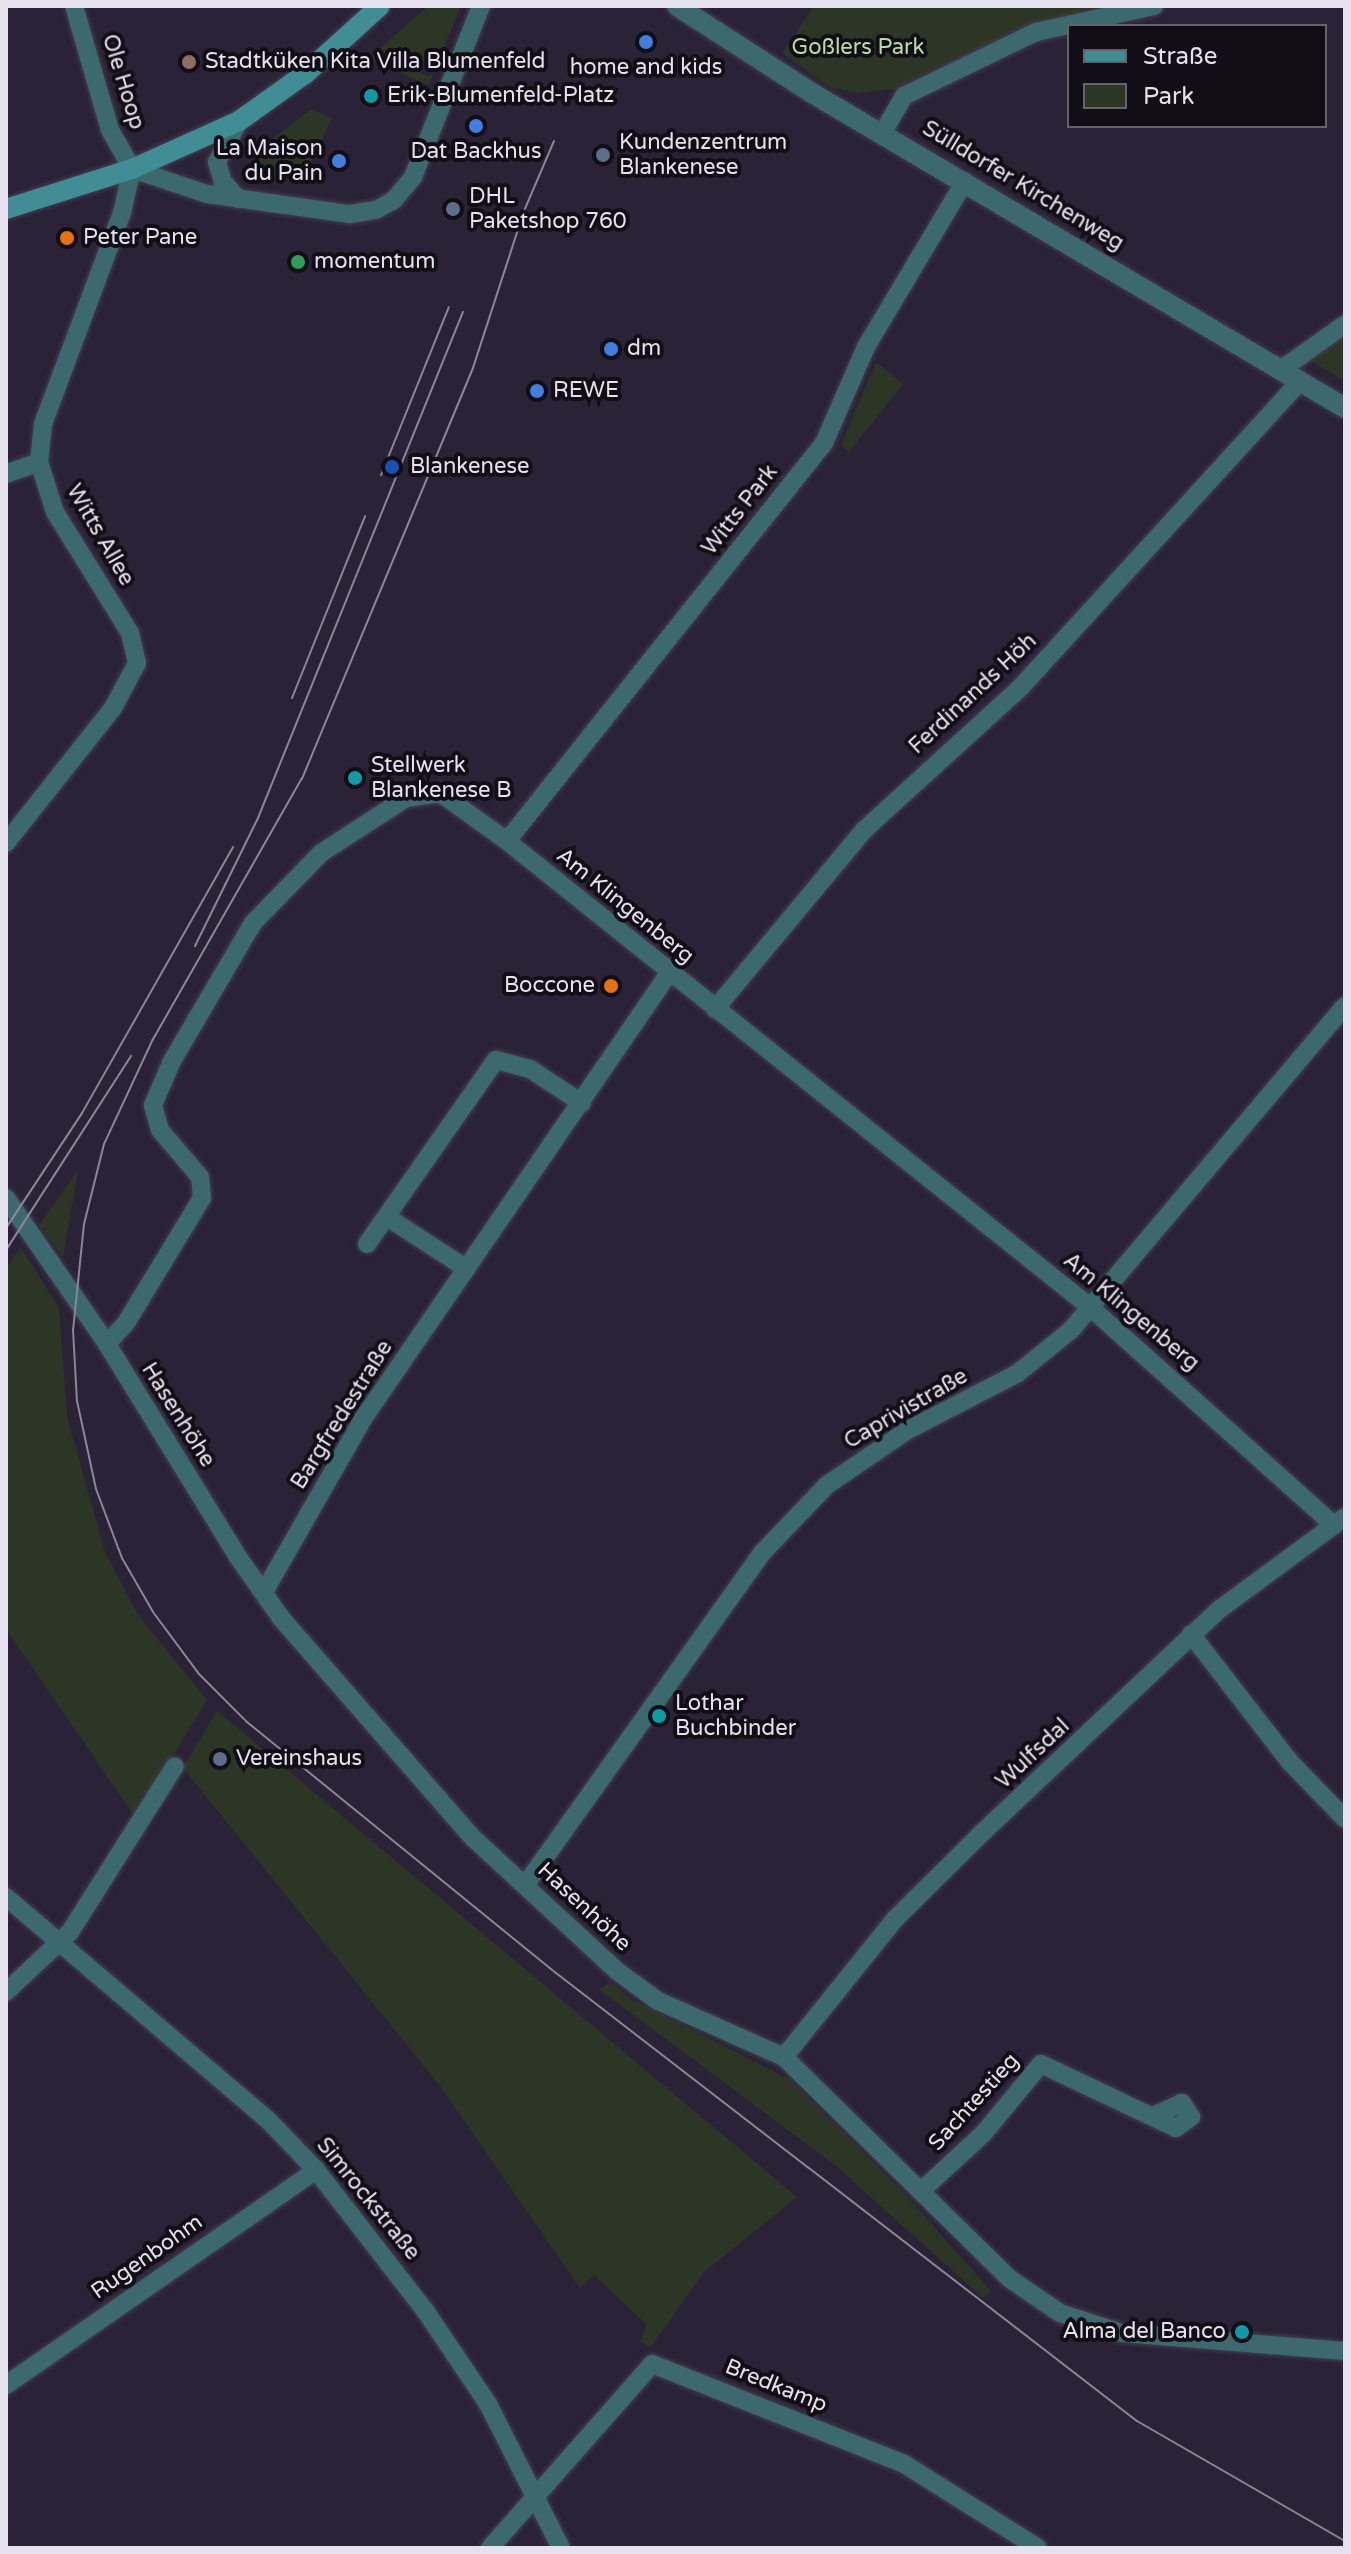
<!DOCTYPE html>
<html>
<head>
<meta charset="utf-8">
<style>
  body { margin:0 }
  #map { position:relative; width:1351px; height:2554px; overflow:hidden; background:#2a2236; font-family:"Varela Round",sans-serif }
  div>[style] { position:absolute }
  .green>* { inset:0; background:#2d3625 }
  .roads { filter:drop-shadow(0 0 2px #443d50) drop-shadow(0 0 2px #443d50) }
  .minor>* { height:18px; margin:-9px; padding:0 9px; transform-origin:9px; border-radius:9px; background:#3b696d }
  .tertiary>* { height:20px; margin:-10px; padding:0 10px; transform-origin:10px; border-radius:10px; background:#3b696d }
  .secondary>* { height:20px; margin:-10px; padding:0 10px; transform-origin:10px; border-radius:10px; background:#408d95 }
  .tram>* { height:2px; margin:-1px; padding:0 1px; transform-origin:1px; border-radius:1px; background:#8c8696 }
  .dots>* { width:22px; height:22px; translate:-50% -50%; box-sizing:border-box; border:4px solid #110e16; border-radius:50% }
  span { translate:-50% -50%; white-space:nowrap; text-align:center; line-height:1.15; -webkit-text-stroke:8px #110e16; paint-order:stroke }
  .park-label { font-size:22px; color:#bddca4 }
  .poi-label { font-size:22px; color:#e6e1ee }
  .left { translate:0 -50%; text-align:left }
  .right { translate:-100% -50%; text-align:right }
  .street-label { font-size:22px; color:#e6e1ee }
  .frame { position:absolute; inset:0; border:8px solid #e6e1ee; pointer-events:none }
  .legend { position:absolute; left:1067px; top:24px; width:260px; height:104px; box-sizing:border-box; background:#110e16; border:2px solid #66626c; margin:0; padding:10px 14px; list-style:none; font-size:24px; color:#e6e1ee }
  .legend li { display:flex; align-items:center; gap:16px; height:40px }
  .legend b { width:40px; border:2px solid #66626c }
</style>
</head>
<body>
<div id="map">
  <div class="green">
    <div style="clip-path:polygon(428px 6px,461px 6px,436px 66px,418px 61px,413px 69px,428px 76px,434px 73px,428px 85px,368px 59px)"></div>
    <div style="clip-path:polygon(814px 6px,1121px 6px,1040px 23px,904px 88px,857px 93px,829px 87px,782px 53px)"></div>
    <div style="clip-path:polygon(311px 109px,332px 118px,304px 180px,259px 173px,252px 155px)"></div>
    <div style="clip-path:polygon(1345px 335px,1345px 381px,1307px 359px)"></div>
    <div style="clip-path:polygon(876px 362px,903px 384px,849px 452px,841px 445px)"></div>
    <div style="clip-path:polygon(78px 1170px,63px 1257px,39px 1225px)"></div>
    <div style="clip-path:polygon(21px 1247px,59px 1308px,67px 1417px,105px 1552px,138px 1615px,207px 1700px,135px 1817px,6px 1629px,6px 1268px)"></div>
    <div style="clip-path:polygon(217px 1711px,797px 2197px,704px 2272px,651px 2347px,640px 2342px,647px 2325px,594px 2275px,580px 2288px,440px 2086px,183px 1768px)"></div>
    <div style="clip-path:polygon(610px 1982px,631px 1999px,789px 2079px,908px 2197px,991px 2291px,983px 2298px,835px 2165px,600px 1990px)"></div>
  </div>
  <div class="roads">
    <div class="minor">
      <div style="left:74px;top:6px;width:129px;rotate:73.8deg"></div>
      <div style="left:110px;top:130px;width:45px;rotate:60.6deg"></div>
      <div style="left:883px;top:132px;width:42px;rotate:-59.7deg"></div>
      <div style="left:904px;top:96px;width:147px;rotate:-25.9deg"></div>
      <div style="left:1036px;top:32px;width:121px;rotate:-12.4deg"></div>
      <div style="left:132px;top:169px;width:79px;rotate:18.4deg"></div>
      <div style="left:207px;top:194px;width:144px;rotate:8deg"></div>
      <div style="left:350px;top:214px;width:26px;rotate:-9deg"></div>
      <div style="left:376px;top:210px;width:21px;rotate:-29deg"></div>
      <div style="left:394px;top:200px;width:30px;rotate:-50deg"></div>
      <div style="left:413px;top:177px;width:184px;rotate:-68.3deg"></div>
      <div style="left:238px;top:199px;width:23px;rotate:-131deg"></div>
      <div style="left:223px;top:182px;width:21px;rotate:-107deg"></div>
      <div style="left:217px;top:162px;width:47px;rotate:-61.8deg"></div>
      <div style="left:1282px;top:369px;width:77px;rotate:-35.5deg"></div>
      <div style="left:6px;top:474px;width:35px;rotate:-20deg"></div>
      <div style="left:507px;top:841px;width:509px;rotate:-51.46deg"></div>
      <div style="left:824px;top:443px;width:105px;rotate:-66.4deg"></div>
      <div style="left:866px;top:347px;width:193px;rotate:-59.2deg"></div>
      <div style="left:6px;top:843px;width:172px;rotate:-51.6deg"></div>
      <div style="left:113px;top:708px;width:51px;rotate:-61.9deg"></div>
      <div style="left:137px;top:663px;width:31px;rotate:-103deg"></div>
      <div style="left:130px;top:633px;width:142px;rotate:-121.8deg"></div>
      <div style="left:55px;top:512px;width:52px;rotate:-107.7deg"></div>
      <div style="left:39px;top:462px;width:38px;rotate:-84deg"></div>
      <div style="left:43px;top:424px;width:225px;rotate:-69.5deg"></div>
      <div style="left:122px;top:213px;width:45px;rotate:-77.2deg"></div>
      <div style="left:715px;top:1009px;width:233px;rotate:-50.2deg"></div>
      <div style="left:864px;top:830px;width:211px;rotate:-42.3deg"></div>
      <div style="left:1020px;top:688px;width:416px;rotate:-47.6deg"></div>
      <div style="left:6px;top:1198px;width:178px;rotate:55.3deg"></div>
      <div style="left:107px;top:1344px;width:250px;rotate:58.4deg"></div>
      <div style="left:238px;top:1557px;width:75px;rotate:54.8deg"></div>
      <div style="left:281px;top:1618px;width:291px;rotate:48.9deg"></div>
      <div style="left:472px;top:1837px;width:197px;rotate:42.7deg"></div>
      <div style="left:617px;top:1971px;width:51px;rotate:36.2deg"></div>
      <div style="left:658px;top:2001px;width:138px;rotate:24deg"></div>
      <div style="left:784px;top:2057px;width:317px;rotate:44.5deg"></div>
      <div style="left:1010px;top:2279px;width:60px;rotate:34.2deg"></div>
      <div style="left:1060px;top:2313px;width:65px;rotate:17.9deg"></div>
      <div style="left:1122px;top:2333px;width:224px;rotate:4.6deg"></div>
      <div style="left:387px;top:1217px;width:95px;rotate:33deg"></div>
      <div style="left:367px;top:1244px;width:225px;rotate:-55deg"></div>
      <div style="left:496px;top:1060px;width:35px;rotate:15deg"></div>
      <div style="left:530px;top:1069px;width:62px;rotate:33.2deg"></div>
      <div style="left:107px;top:1344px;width:28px;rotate:-48deg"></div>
      <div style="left:126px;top:1323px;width:146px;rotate:-58.7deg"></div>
      <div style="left:202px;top:1198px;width:21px;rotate:-95deg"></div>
      <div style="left:200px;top:1177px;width:62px;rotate:-130.4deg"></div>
      <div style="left:160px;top:1130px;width:26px;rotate:-106deg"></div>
      <div style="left:153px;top:1105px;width:48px;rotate:-66.6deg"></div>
      <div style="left:172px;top:1061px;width:160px;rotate:-59.6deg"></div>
      <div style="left:253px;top:923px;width:98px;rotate:-45.8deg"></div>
      <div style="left:321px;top:853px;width:101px;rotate:-32.9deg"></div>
      <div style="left:406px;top:798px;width:34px;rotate:-8deg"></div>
      <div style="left:440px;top:793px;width:82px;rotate:35.6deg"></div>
      <div style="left:507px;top:841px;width:746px;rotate:38.64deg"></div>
      <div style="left:1090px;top:1307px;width:327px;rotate:41.8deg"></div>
      <div style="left:264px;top:1592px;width:203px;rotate:-60.2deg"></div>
      <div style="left:365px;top:1416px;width:537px;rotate:-55.54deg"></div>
      <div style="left:1191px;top:1634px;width:162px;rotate:52.3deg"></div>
      <div style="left:1290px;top:1762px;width:79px;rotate:46deg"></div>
      <div style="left:526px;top:1884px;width:407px;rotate:-54.5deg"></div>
      <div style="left:762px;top:1553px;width:94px;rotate:-46.3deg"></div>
      <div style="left:827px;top:1485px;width:98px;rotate:-34.2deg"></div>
      <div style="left:908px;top:1430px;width:124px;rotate:-27.4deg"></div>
      <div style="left:1018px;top:1373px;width:68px;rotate:-39.1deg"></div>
      <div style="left:1071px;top:1330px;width:424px;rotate:-49.8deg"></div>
      <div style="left:6px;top:1897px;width:345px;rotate:40.4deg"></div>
      <div style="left:269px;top:2121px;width:68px;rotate:46.2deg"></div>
      <div style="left:316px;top:2170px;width:176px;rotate:52.2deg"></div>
      <div style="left:424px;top:2309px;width:115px;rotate:56deg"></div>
      <div style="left:488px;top:2404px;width:161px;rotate:63.1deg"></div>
      <div style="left:6px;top:1992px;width:88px;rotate:-43.2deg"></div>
      <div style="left:70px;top:1932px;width:196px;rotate:-57.7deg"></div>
      <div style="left:784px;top:2057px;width:177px;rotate:-51.2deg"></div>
      <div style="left:895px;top:1919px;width:122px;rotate:-44.7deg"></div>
      <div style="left:982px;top:1833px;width:327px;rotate:-43.3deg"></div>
      <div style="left:1220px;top:1609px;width:155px;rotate:-36.4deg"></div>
      <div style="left:921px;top:2191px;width:84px;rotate:-42.6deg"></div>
      <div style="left:983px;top:2134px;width:91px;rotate:-50.4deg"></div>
      <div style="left:1041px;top:2064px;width:149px;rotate:25.4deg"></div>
      <div style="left:1176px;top:2128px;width:19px;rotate:-36deg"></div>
      <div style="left:1191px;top:2117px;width:17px;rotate:-123deg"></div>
      <div style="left:1182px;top:2103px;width:32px;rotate:156deg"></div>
      <div style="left:6px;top:2385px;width:377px;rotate:-34.7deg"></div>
      <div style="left:490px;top:2548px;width:245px;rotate:-48.6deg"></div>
      <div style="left:652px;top:2364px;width:271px;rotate:21.6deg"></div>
      <div style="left:904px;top:2464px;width:158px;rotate:32.1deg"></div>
    </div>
    <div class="tertiary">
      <div style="left:677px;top:6px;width:161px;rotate:32.8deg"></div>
      <div style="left:812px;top:93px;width:619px;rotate:30.58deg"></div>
    </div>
    <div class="secondary">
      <div style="left:6px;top:209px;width:132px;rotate:-17.6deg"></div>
      <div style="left:132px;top:169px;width:117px;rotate:-24.2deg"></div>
      <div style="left:239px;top:121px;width:81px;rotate:-35.5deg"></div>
      <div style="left:305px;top:74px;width:101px;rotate:-42.2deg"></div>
    </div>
  </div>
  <div class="tram">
    <div style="left:554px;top:141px;width:76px;rotate:113.2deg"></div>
    <div style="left:524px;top:211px;width:165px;rotate:108deg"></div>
    <div style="left:473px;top:368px;width:444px;rotate:112.6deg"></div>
    <div style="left:302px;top:778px;width:301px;rotate:119.7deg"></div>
    <div style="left:153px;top:1039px;width:116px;rotate:115deg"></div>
    <div style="left:104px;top:1144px;width:82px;rotate:104deg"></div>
    <div style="left:84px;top:1224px;width:107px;rotate:95.9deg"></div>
    <div style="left:73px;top:1330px;width:71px;rotate:86.8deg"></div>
    <div style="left:77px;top:1401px;width:90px;rotate:77.8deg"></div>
    <div style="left:96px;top:1489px;width:74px;rotate:69.4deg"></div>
    <div style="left:122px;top:1558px;width:62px;rotate:60.1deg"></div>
    <div style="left:153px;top:1612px;width:77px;rotate:53.4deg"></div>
    <div style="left:199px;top:1674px;width:68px;rotate:45deg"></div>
    <div style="left:247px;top:1722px;width:398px;rotate:39.1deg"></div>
    <div style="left:556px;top:1973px;width:734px;rotate:37.64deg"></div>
    <div style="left:1137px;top:2421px;width:240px;rotate:30deg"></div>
    <div style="left:381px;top:475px;width:181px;rotate:-68deg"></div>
    <div style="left:292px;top:698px;width:196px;rotate:-68.1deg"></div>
    <div style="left:195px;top:946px;width:143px;rotate:-63.8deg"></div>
    <div style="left:258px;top:818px;width:546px;rotate:-67.95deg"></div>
    <div style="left:6px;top:1228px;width:138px;rotate:-56.5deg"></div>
    <div style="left:82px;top:1113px;width:306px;rotate:-60.4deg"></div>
    <div style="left:6px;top:1250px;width:231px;rotate:-57.2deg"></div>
  </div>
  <div class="dots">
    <div style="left:646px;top:42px;background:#3f7fe0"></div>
    <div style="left:189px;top:62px;background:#8d6e63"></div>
    <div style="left:371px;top:96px;background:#0f9aa8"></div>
    <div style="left:476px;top:126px;background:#3f7fe0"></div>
    <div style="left:603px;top:155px;background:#5c6f8a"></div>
    <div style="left:339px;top:161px;background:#3f7fe0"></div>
    <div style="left:453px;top:209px;background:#5c6f8a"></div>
    <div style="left:67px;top:238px;background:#e8710a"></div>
    <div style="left:298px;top:262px;background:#2e9e5b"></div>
    <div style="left:611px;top:349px;background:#3f7fe0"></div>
    <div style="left:537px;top:391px;background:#3f7fe0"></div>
    <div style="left:392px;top:467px;background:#1a4fb4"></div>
    <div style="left:355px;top:778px;background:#0f9aa8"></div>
    <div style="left:611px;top:986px;background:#e8710a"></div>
    <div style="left:659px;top:1716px;background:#0f9aa8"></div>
    <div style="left:220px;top:1759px;background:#5c6f8a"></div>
    <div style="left:1242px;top:2332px;background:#0f9aa8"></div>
  </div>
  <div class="park-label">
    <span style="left:858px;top:48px">Goßlers Park</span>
  </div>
  <div class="poi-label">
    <span class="left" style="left:205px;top:62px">Stadtküken Kita Villa Blumenfeld</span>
    <span style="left:646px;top:68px">home and kids</span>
    <span class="left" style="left:387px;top:96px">Erik-Blumenfeld-Platz</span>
    <span class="left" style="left:619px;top:155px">Kundenzentrum<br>Blankenese</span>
    <span class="right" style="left:323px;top:161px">La Maison<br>du Pain</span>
    <span style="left:476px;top:152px">Dat Backhus</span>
    <span class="left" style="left:469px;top:209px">DHL<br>Paketshop 760</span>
    <span class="left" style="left:83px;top:238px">Peter Pane</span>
    <span class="left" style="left:314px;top:262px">momentum</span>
    <span class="left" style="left:627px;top:349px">dm</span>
    <span class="left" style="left:553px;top:391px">REWE</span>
    <span class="left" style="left:410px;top:467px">Blankenese</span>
    <span class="left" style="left:371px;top:778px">Stellwerk<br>Blankenese B</span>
    <span class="right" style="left:595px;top:986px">Boccone</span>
    <span class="left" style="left:675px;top:1716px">Lothar<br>Buchbinder</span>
    <span class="left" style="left:236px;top:1759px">Vereinshaus</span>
    <span class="right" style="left:1226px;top:2332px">Alma del Banco</span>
  </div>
  <div class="street-label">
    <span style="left:123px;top:82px;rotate:73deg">Ole Hoop</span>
    <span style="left:1023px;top:186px;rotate:31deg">Sülldorfer Kirchenweg</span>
    <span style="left:740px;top:510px;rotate:-52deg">Witts Park</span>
    <span style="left:100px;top:535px;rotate:60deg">Witts Allee</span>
    <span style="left:973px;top:694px;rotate:-43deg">Ferdinands Höh</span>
    <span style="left:625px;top:906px;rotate:39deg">Am Klingenberg</span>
    <span style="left:1131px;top:1312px;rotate:40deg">Am Klingenberg</span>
    <span style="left:906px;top:1409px;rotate:-30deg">Caprivistraße</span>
    <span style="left:178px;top:1415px;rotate:58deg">Hasenhöhe</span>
    <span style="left:342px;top:1415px;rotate:-58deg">Bargfredestraße</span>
    <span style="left:1033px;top:1754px;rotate:-43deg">Wulfsdal</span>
    <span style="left:584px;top:1907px;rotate:43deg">Hasenhöhe</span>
    <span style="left:974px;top:2102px;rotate:-48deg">Sachtestieg</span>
    <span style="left:368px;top:2199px;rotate:51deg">Simrockstraße</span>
    <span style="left:147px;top:2257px;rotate:-35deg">Rugenbohm</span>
    <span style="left:776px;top:2386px;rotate:22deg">Bredkamp</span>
  </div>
  <div class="frame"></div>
  <ul class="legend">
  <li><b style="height:10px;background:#408d95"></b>Straße</li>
  <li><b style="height:22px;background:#2d3625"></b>Park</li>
  </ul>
</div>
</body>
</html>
